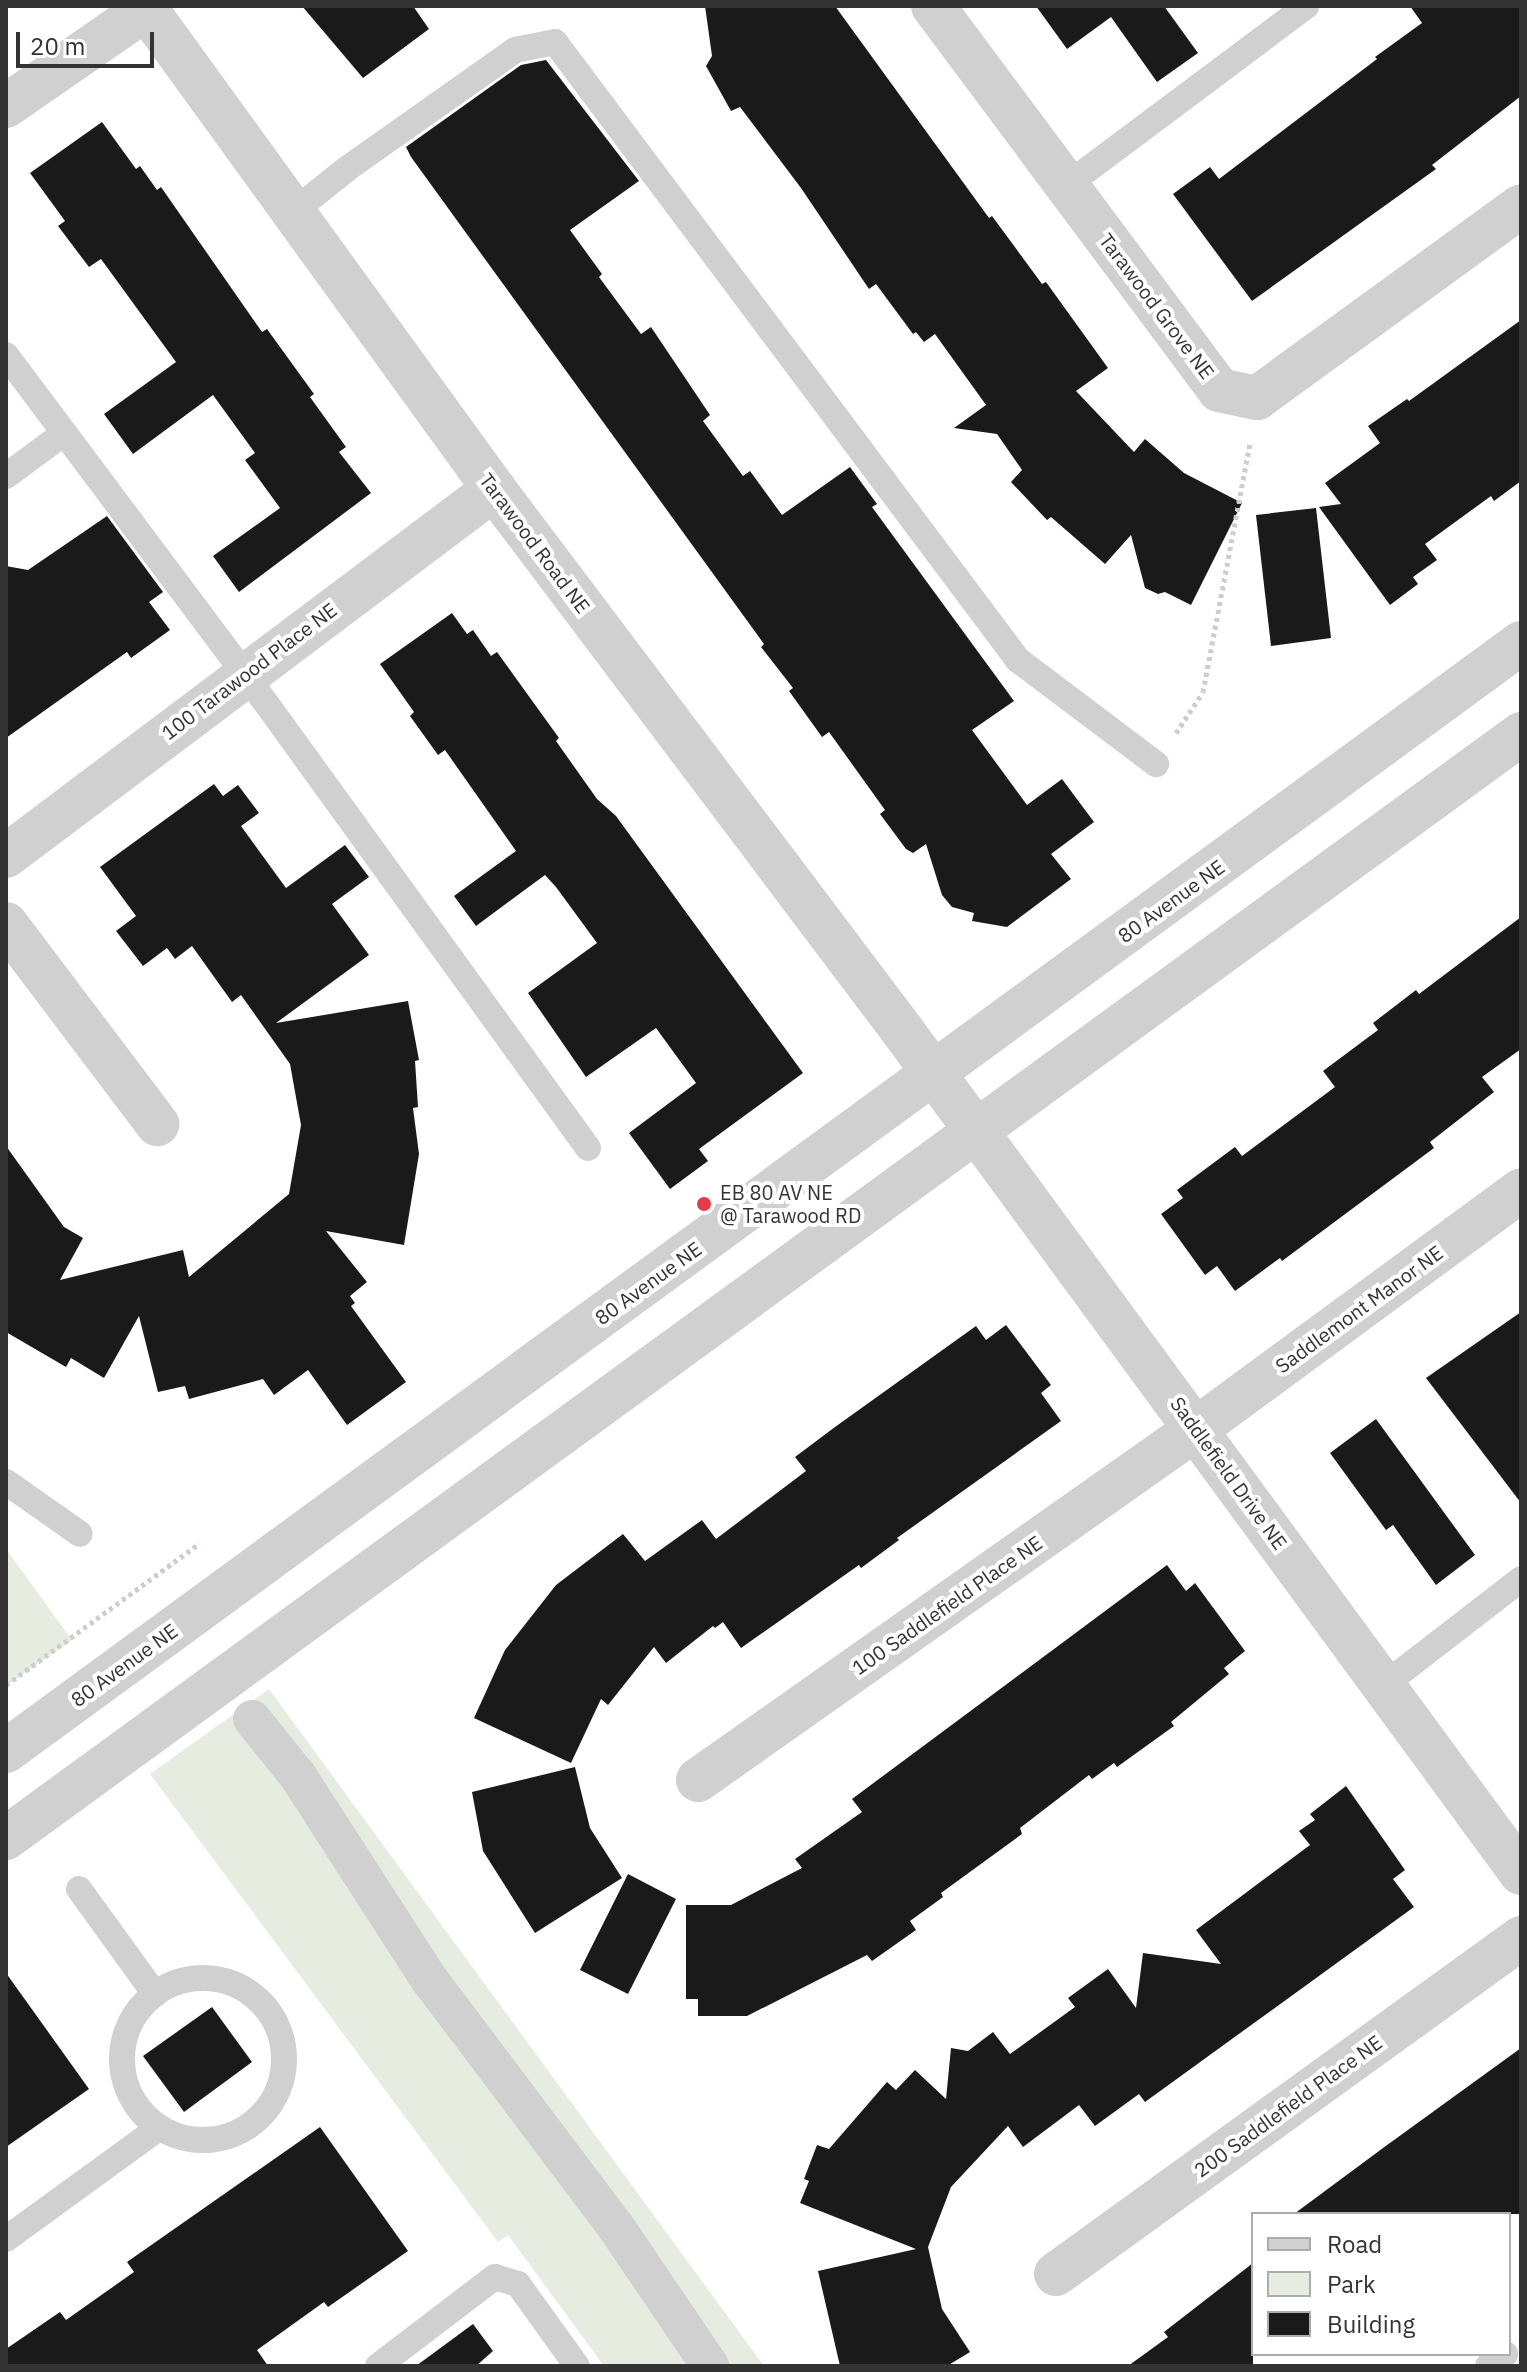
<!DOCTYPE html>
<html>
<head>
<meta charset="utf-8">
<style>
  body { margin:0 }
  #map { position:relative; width:1527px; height:2372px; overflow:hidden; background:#fff; font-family:"IBM Plex Sans",sans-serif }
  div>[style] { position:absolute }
  .green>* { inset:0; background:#e6ecdf }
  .building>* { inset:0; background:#1a1a1a }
  .path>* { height:5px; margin-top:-2.5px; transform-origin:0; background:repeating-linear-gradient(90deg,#cdcdcd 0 4px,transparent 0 8px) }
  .service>* { height:26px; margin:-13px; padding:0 13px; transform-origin:13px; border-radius:13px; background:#d0d0d0 }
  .service>.ring { margin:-13px; padding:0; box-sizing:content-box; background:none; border:26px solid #d0d0d0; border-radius:50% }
  .pedestrian>* { height:38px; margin:-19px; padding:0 19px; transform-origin:19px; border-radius:19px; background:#d0d0d0 }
  .minor>* { height:44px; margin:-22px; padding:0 22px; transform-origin:22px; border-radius:22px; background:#d0d0d0 }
  .tertiary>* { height:44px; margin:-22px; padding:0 22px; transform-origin:22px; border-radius:22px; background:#d0d0d0 }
  .dots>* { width:22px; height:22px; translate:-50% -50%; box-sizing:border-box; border:4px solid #fff; border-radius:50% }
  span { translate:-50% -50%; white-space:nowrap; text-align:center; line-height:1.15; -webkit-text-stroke:8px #fff; paint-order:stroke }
  .street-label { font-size:20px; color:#333 }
  .poi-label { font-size:20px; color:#333 }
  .left { translate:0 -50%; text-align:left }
  .frame { position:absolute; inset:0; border:8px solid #333; pointer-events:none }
  .legend { position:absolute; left:1251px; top:2212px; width:260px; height:144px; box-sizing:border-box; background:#fff; border:2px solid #adadad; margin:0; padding:10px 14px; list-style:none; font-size:24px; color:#333 }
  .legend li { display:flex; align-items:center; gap:16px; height:40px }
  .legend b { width:40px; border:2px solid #adadad }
  .scale { position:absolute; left:16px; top:32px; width:138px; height:36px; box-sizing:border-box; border:4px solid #333; border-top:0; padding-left:10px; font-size:24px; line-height:28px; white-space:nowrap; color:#333; -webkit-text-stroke:6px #fff; paint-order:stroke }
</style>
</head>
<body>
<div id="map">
  <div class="green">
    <div style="clip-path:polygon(6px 1549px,72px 1640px,6px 1686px)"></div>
    <div style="clip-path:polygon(269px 1689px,764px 2366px,604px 2366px,508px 2235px,498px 2242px,150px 1774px)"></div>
  </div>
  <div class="building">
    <div style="clip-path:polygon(302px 6px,413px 6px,429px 29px,363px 78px)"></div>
    <div style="clip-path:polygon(705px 6px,835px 6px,989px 218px,992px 216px,1042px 284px,1046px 282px,1108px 368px,1076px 391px,1134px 452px,1145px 439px,1184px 473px,1242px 503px,1191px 605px,1165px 592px,1158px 594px,1145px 588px,1131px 535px,1105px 564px,1051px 517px,1047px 520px,1011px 482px,1022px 470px,997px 434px,954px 428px,986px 405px,935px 334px,924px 342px,916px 332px,913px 334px,876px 284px,869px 289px,801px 188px,740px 107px,731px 111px,706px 66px,712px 56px)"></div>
    <div style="clip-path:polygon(1036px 6px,1164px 6px,1198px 53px,1157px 82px,1111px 17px,1067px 49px)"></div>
    <div style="clip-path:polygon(1410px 6px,1521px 6px,1521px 96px,1432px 165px,1436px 169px,1252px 301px,1173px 194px,1210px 167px,1219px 179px,1377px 59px,1375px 57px,1422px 23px)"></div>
    <div style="clip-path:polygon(546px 60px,639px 181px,570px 230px,602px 274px,599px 277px,641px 334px,651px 327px,710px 415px,703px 421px,743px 476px,750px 471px,782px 515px,850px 467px,877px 504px,872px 507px,1014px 701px,972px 730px,1027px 805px,1062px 779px,1094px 822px,1051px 854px,1071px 879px,1007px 927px,972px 921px,974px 913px,952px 907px,942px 895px,926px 844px,913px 853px,906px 849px,880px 814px,885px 810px,829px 732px,822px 737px,789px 691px,793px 688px,761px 647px,764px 644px,411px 157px,406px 147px,521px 65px)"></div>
    <div style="clip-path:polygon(102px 122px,136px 169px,140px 166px,157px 190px,161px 187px,262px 332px,267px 329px,314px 394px,310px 397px,346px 447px,339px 452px,371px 493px,239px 592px,213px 556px,280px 508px,245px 460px,255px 453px,213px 395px,133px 454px,104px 414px,176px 362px,101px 259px,89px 267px,58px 226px,65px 221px,30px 173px)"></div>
    <div style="clip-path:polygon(1521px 320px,1521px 481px,1494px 501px,1491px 496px,1425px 544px,1437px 560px,1413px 577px,1418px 584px,1390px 605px,1319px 507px,1341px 504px,1325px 483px,1380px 443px,1368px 426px,1407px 399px,1409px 401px)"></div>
    <div style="clip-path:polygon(1316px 508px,1331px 638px,1271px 646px,1256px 515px)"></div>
    <div style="clip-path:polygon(107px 516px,163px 592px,149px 602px,170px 630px,131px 658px,127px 652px,6px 738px,6px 566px,28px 570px)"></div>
    <div style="clip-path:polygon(452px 613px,467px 634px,473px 630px,491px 656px,497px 652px,559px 738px,556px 741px,597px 799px,616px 816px,803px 1073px,699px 1149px,708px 1161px,670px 1189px,629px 1133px,696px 1083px,656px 1028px,586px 1077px,528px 993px,597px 943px,556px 887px,545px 875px,476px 926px,454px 896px,516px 851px,445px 750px,438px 755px,410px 716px,414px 712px,380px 664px)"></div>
    <div style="clip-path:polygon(214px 784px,223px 796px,238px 785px,259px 813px,241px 826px,286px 888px,345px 845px,369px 877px,332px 904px,369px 955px,276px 1023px,408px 1001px,419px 1060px,415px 1061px,418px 1107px,413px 1108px,419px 1154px,404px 1245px,326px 1231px,367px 1282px,350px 1296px,355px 1303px,351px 1306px,406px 1382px,347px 1425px,308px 1370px,274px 1395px,263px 1379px,189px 1399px,185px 1386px,158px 1392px,139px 1316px,104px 1378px,71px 1358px,66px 1367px,6px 1332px,6px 1146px,64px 1227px,83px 1238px,60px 1280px,183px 1250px,189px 1277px,289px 1194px,301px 1125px,290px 1064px,241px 995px,232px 1002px,192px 946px,175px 959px,167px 948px,143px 966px,116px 931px,136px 916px,100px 867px)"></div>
    <div style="clip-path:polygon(1521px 917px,1521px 1049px,1482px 1077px,1494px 1092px,1430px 1142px,1434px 1148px,1282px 1261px,1280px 1258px,1235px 1291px,1217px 1266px,1205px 1275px,1161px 1214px,1183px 1198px,1177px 1190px,1235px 1147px,1242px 1156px,1335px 1087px,1323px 1071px,1378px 1030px,1373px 1023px,1416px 990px,1419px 994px)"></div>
    <div style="clip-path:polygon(1521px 1312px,1521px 1503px,1426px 1378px)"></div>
    <div style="clip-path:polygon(1006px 1325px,1051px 1385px,1041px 1393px,1061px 1421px,897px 1538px,899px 1540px,861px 1568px,859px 1565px,741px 1648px,723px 1622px,715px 1628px,713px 1626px,666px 1663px,654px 1647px,608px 1705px,601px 1699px,571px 1763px,474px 1718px,505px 1650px,556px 1585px,623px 1534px,645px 1561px,702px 1520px,716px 1539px,806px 1471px,795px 1457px,835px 1427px,976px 1326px,986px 1340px)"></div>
    <div style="clip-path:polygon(1376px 1419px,1475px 1555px,1436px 1585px,1393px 1525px,1386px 1530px,1330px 1453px)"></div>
    <div style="clip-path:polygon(1167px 1565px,1186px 1591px,1195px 1583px,1245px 1651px,1224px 1668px,1229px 1674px,1171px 1722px,1174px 1726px,1117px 1767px,1114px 1763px,1092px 1779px,1089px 1775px,1020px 1828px,1022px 1834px,941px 1893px,943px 1897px,910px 1921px,916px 1930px,872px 1961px,867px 1955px,747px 2016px,698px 2016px,698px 1999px,686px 1999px,686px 1905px,731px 1905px,802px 1868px,795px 1859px,862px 1812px,852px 1799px)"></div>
    <div style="clip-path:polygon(575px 1767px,590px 1828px,622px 1878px,535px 1933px,483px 1851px,472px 1792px)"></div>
    <div style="clip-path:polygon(1346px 1786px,1405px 1870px,1393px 1879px,1414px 1907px,1145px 2102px,1139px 2094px,1095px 2126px,1079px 2105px,1023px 2147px,1008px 2126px,951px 2187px,928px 2247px,942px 2309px,970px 2352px,947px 2366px,840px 2366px,818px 2271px,916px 2249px,800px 2203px,809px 2181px,804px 2179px,817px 2145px,829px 2149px,887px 2082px,896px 2090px,915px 2070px,946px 2099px,951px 2048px,968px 2051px,993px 2032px,1010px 2054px,1075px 2007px,1068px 1998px,1108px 1969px,1136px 2008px,1143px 1953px,1221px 1964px,1196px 1930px,1310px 1845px,1299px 1831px,1315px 1820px,1310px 1814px)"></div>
    <div style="clip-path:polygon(628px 1874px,676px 1899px,628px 1994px,580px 1970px)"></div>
    <div style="clip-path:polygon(6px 1973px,89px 2089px,6px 2147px)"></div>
    <div style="clip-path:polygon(212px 2007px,252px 2062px,184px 2112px,143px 2056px)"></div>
    <div style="clip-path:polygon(1521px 2048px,1521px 2214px,1294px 2214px,1383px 2148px)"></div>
    <div style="clip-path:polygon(320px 2127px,408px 2251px,328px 2307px,324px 2302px,257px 2350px,268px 2366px,6px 2366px,6px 2349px,60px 2312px,66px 2320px,134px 2272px,127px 2262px)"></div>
    <div style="clip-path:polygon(1253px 2263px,1253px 2366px,1128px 2366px,1168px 2337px,1164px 2332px)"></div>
    <div style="clip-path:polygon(473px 2324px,493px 2351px,476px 2366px,416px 2366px)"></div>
  </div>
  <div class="path">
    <div style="left:1176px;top:733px;width:49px;rotate:-56.6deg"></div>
    <div style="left:1203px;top:692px;width:253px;rotate:-79.3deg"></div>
    <div style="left:6px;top:1685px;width:240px;rotate:-36.2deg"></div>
  </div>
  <div class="service">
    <div style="left:1067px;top:185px;width:299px;rotate:-36.8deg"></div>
    <div style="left:293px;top:212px;width:70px;rotate:-38.7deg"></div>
    <div style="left:348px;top:168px;width:204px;rotate:-35.2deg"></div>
    <div style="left:515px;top:50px;width:41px;rotate:-11.3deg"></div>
    <div style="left:555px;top:42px;width:772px;rotate:53.16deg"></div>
    <div style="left:1018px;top:660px;width:173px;rotate:37deg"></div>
    <div style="left:6px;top:355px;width:399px;rotate:53.2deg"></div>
    <div style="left:245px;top:674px;width:585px;rotate:54.11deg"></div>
    <div style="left:6px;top:476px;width:71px;rotate:-36.4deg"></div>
    <div style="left:6px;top:1482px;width:90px;rotate:35.1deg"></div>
    <div style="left:1384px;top:1685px;width:173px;rotate:-37.7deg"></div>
    <div style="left:79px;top:1889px;width:130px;rotate:54.1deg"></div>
    <div class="ring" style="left:122px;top:1978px;width:136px;height:136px"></div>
    <div style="left:6px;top:2239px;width:190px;rotate:-36deg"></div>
    <div style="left:378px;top:2366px;width:147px;rotate:-37.3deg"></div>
    <div style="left:495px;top:2277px;width:24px;rotate:17deg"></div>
    <div style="left:518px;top:2284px;width:101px;rotate:54.3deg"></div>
    <div style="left:1488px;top:2366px;width:21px;rotate:-35deg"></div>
  </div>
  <div class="pedestrian">
    <div style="left:252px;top:1719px;width:73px;rotate:51.1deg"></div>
    <div style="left:298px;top:1776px;width:242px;rotate:57.2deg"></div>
    <div style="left:429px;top:1979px;width:311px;rotate:53deg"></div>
    <div style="left:616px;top:2227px;width:168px;rotate:55.9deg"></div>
  </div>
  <div class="minor">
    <div style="left:144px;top:6px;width:596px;rotate:54.07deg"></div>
    <div style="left:494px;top:489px;width:678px;rotate:52.98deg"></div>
    <div style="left:902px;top:1030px;width:1046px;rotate:53.71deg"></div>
    <div style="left:933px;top:6px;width:479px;rotate:53.3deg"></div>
    <div style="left:1219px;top:390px;width:39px;rotate:12deg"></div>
    <div style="left:1257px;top:398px;width:326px;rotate:-36deg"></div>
    <div style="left:6px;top:106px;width:170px;rotate:-34.7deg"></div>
    <div style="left:6px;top:856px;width:611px;rotate:-36.94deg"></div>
    <div style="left:6px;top:924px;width:251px;rotate:52.9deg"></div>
    <div style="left:698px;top:1780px;width:609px;rotate:-35.18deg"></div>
    <div style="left:1196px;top:1429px;width:403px;rotate:-36.3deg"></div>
    <div style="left:1056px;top:2274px;width:574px;rotate:-35.85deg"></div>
  </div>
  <div class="tertiary">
    <div style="left:6px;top:1751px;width:1877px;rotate:-36.18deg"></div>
    <div style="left:6px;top:1838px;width:1875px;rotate:-36.08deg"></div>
  </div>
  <div class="dots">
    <div style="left:704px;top:1204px;background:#e63946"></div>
  </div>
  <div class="street-label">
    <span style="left:1157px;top:306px;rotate:53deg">Tarawood Grove NE</span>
    <span style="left:535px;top:543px;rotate:53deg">Tarawood Road NE</span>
    <span style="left:249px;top:671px;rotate:-37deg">100 Tarawood Place NE</span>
    <span style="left:1171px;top:901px;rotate:-36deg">80 Avenue NE</span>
    <span style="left:648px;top:1283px;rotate:-36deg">80 Avenue NE</span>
    <span style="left:1359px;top:1309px;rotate:-36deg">Saddlemont Manor NE</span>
    <span style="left:1229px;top:1473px;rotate:54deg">Saddlefield Drive NE</span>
    <span style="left:947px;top:1605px;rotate:-35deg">100 Saddlefield Place NE</span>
    <span style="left:124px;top:1665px;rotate:-36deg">80 Avenue NE</span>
    <span style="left:1288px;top:2106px;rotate:-36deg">200 Saddlefield Place NE</span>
  </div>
  <div class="poi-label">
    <span class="left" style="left:720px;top:1204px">EB 80 AV NE<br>@ Tarawood RD</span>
  </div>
  <div class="frame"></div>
  <ul class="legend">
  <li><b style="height:10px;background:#d0d0d0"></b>Road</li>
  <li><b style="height:22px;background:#e6ecdf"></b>Park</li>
  <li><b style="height:22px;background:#1a1a1a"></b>Building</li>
  </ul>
  <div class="scale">20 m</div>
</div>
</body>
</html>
